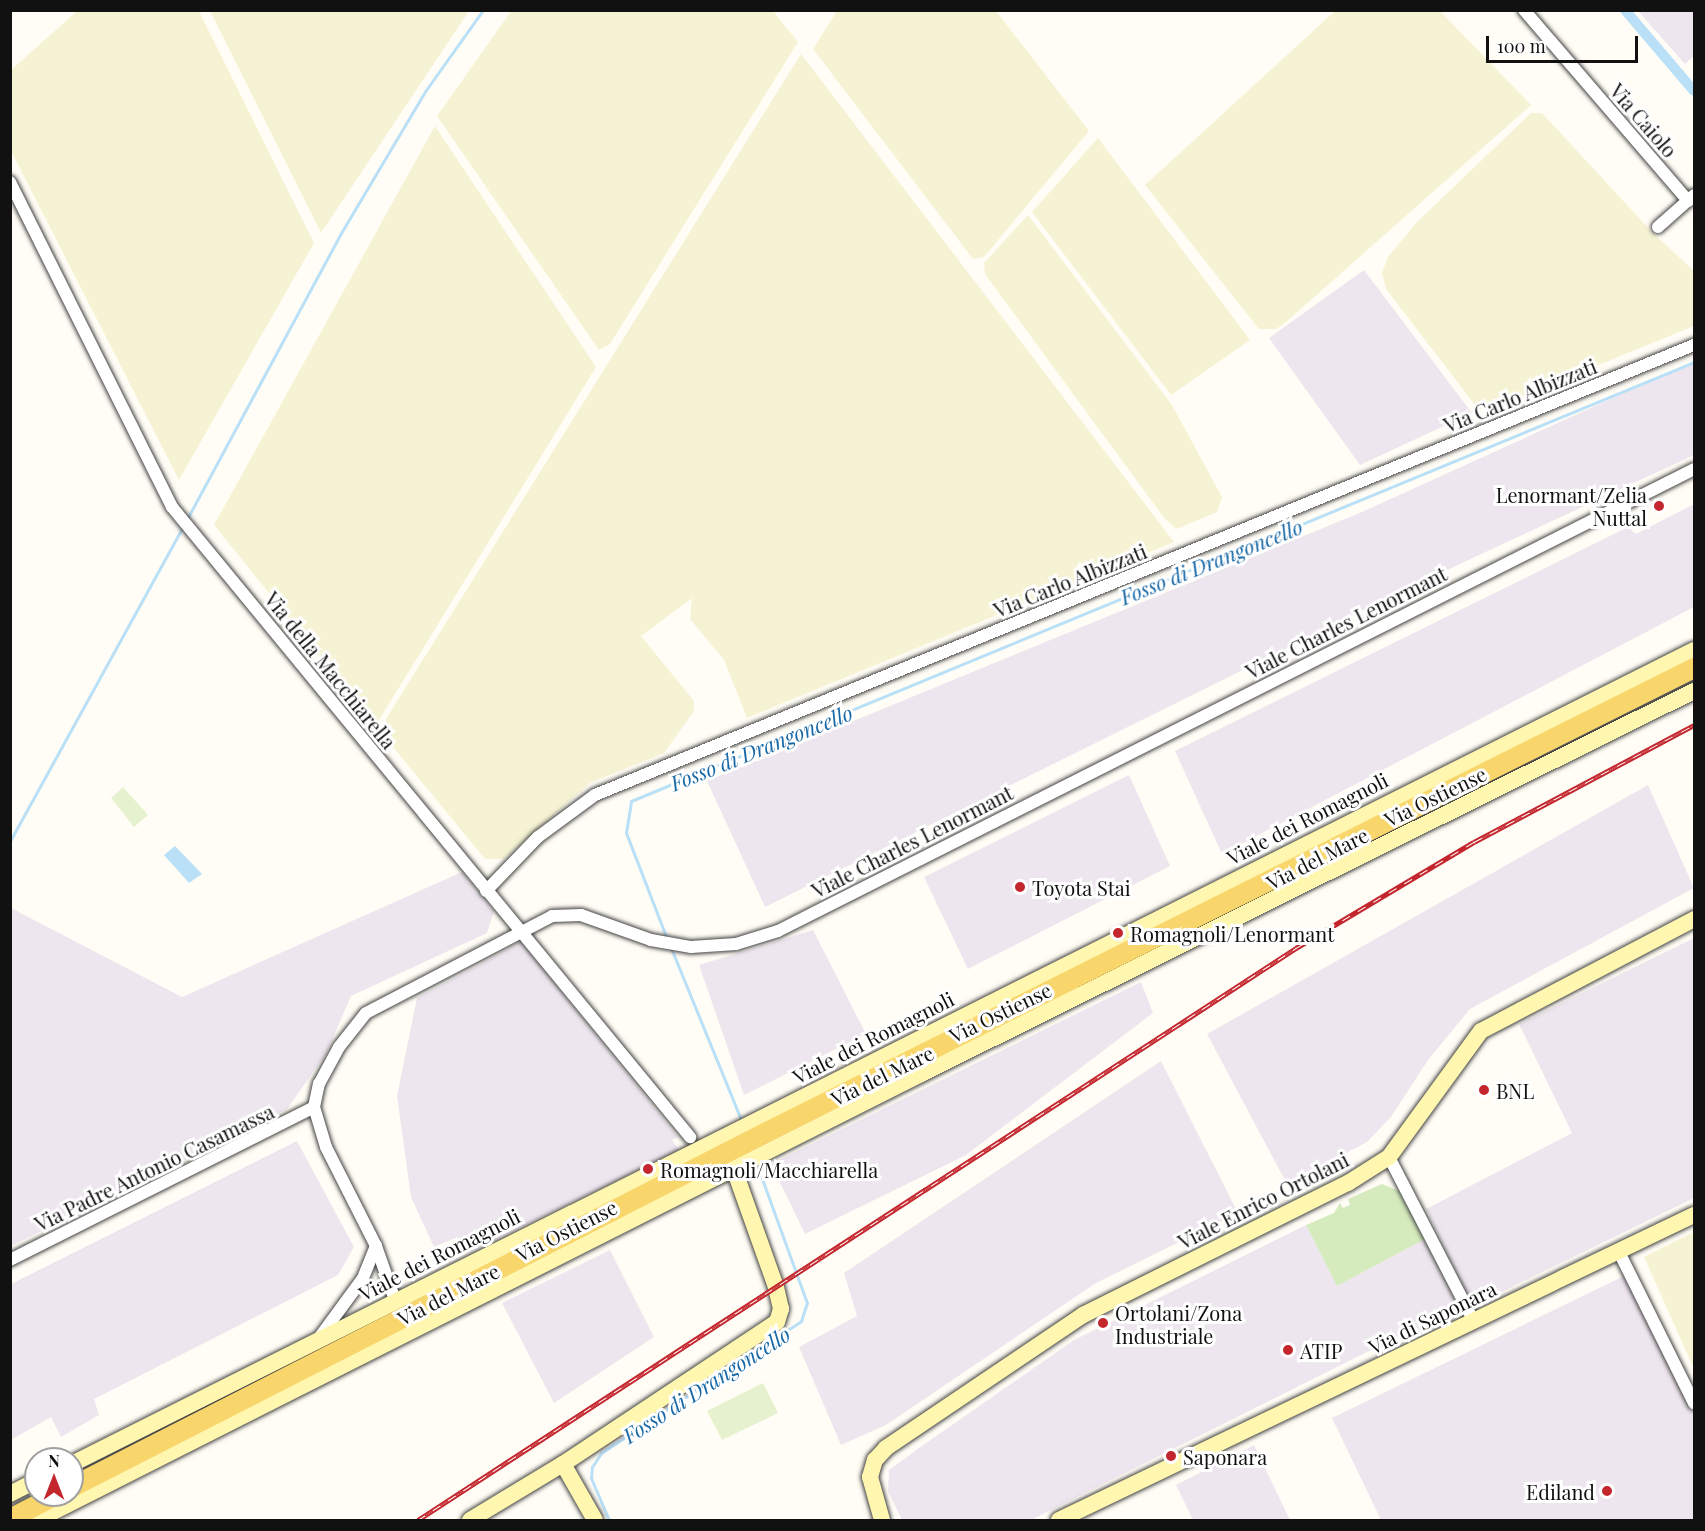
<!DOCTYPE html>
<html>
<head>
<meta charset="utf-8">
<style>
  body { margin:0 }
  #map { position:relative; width:1705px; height:1531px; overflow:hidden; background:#fffdf5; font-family:"Playfair Display",serif }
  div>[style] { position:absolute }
  .industrial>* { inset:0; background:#eee6ef }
  .farmland>* { inset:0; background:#f6f3d4 }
  .green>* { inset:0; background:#d5ebbd }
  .pitch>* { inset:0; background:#e6f2cf }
  .water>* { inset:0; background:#b9e0f7 }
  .stream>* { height:3px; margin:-1.5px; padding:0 1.5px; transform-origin:1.5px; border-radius:1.5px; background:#b9e0f7 }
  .canal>* { height:10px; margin:-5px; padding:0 5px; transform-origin:5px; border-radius:5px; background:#b9e0f7 }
  .roads { filter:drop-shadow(0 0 2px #444) drop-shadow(0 0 2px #444) }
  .street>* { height:12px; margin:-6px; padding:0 6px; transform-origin:6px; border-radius:6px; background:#fff }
  .secondary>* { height:16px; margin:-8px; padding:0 8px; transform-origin:8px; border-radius:8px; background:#fff6b0 }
  .primary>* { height:20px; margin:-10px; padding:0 10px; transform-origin:10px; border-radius:10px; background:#f9d66b }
  .rail>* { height:5px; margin-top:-2.5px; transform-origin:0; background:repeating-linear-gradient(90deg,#fff 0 9px,#c4262e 0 18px); box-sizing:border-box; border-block:2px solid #c4262e }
  .dots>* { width:16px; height:16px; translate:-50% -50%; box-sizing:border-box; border:3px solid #fff; border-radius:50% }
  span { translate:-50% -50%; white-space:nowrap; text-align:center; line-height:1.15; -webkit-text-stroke:6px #fff; paint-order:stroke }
  .street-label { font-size:20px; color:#111 }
  .poi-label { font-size:20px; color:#111 }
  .right { translate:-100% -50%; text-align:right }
  .left { translate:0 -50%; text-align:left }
  .water-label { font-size:21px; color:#1768a6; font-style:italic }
  .frame { position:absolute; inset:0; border:12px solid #111; pointer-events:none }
  .north { position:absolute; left:24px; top:1447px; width:60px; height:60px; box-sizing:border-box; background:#fff; border:2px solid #a0a0a0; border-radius:50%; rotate:0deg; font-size:16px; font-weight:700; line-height:24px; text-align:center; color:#111 }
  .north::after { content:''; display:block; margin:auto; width:21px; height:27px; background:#c4262e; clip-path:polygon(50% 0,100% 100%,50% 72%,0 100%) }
  .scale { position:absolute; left:1486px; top:36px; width:152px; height:27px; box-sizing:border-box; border:3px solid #111; border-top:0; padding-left:8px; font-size:18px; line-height:21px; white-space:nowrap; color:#111; -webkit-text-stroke:4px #fff; paint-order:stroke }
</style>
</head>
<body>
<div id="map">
  <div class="industrial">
    <div style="clip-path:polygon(1638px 11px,1694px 11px,1694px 56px,1685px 64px)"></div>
    <div style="clip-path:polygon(1364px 270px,1472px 413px,1360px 465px,1269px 338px)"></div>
    <div style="clip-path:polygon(1694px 361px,1694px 455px,1404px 590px,765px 907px,707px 781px,1362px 512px)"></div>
    <div style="clip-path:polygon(1694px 504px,1694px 607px,1222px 854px,1175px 751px,1628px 527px,1636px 534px)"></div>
    <div style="clip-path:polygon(1129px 775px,1170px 866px,968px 969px,924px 877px)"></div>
    <div style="clip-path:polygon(1648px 785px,1694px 888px,1470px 1009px,1428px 1060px,1391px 1117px,1367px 1142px,1287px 1184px,1207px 1034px)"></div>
    <div style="clip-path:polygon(462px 872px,494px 911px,487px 933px,351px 996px,326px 1054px,287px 1109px,11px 1246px,11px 908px,182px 997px)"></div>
    <div style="clip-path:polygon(813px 930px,866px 1034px,744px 1095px,699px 965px)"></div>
    <div style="clip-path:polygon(1694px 938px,1694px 1198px,1481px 1302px,1469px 1299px,1426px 1209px,1572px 1133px,1519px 1024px)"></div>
    <div style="clip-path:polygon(521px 942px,678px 1137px,672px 1140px,679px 1150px,465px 1254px,458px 1237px,434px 1247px,411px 1197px,397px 1096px,417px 998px)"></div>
    <div style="clip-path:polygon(1141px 982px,1153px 1013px,966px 1155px,805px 1234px,771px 1164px)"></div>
    <div style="clip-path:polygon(1161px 1061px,1238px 1213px,1096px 1283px,886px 1425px,841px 1445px,799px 1347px,857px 1316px,844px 1273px)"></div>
    <div style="clip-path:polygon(297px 1141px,354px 1247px,338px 1275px,94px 1399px,99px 1415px,61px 1437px,51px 1417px,11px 1440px,11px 1284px)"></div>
    <div style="clip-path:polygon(1306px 1225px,1337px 1286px,1425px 1239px,1456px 1300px,1455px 1317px,1417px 1337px,1406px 1333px,1389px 1341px,1031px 1520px,902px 1520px,888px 1491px,889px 1470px,919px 1448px,1074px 1340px)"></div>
    <div style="clip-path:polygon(610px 1250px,654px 1337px,554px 1403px,502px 1303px)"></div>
    <div style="clip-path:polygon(1626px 1275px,1694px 1412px,1694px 1520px,1381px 1520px,1332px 1418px)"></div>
    <div style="clip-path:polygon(1254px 1445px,1290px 1520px,1193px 1520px,1176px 1485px)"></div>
  </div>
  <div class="farmland">
    <div style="clip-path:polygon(512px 10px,773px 11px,798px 42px,610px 344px,599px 350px,437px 116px)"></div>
    <div style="clip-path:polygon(1336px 10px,1440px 11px,1531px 105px,1285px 323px,1276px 329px,1259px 329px,1145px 185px)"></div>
    <div style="clip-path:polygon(77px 11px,199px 11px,314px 243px,179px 480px,11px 151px,11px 70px)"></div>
    <div style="clip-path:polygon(210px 11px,469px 11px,321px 233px)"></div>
    <div style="clip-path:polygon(837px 11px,996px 11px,1089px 131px,984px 257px,973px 259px,813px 49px)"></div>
    <div style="clip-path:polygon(801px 54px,1174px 542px,747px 718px,724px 660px,690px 619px,692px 598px,641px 636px,694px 701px,694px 711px,664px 753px,590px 783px,504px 859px,485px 859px,379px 730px)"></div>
    <div style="clip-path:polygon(1531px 113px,1542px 113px,1652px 232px,1694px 271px,1694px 326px,1491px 409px,1478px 409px,1386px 289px,1382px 273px,1388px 257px,1416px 223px)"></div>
    <div style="clip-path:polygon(435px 126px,596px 367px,376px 725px,214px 525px)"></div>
    <div style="clip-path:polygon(1098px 138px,1250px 340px,1171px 395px,1032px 212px)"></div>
    <div style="clip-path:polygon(1028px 215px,1172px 405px,1222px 497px,1217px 512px,1177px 529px,1165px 519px,985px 274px,984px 263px)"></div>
    <div style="clip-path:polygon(1694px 1232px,1694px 1369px,1644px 1257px)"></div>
  </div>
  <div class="green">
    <div style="clip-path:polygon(1382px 1184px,1399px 1191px,1425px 1239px,1337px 1286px,1306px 1225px,1334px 1213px,1340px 1203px,1343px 1208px,1350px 1205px,1348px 1199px)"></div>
  </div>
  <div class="pitch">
    <div style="clip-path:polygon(123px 787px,148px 815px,134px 827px,111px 798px)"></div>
    <div style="clip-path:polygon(763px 1383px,778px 1413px,722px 1440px,707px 1411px)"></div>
  </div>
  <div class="water">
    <div style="clip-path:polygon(175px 846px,202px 874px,189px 883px,164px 855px)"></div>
  </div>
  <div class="stream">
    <div style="left:187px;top:519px;width:325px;rotate:-61.7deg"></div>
    <div style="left:341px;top:233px;width:166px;rotate:-59.3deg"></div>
    <div style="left:426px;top:90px;width:98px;rotate:-54.5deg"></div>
    <div style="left:10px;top:841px;width:361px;rotate:-61.2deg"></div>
    <div style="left:667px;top:939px;width:114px;rotate:-111.1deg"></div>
    <div style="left:626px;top:833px;width:32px;rotate:-81deg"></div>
    <div style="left:631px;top:801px;width:1150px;rotate:-22.44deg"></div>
    <div style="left:671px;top:948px;width:188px;rotate:67.8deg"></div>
    <div style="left:609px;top:1520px;width:46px;rotate:-113.2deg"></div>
    <div style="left:591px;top:1478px;width:11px;rotate:-85deg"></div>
    <div style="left:592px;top:1467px;width:17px;rotate:-57deg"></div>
    <div style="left:601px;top:1453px;width:240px;rotate:-33.4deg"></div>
    <div style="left:801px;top:1321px;width:19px;rotate:-72deg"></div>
    <div style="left:807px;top:1303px;width:150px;rotate:-109.9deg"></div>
  </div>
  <div class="canal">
    <div style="left:1625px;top:10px;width:106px;rotate:49.6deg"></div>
  </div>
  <div class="roads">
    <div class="street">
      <div style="left:1524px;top:10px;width:252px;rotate:49.3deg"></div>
      <div style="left:10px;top:182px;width:363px;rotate:63.5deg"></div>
      <div style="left:172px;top:507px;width:816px;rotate:50.57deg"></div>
      <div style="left:1658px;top:227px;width:48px;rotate:-41.6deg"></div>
      <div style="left:486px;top:891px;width:75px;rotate:-46.1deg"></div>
      <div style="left:538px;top:837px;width:71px;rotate:-36.4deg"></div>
      <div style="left:595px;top:795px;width:1188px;rotate:-22.27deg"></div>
      <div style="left:1389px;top:1157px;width:183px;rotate:62.7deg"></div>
      <div style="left:1619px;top:1252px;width:169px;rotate:63.6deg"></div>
      <div style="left:10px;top:1260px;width:340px;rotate:-26.7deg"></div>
      <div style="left:395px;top:1300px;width:57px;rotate:-109.4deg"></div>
      <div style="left:376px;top:1246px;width:111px;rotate:-116.8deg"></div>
      <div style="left:326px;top:1147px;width:42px;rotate:-106.7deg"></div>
      <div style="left:314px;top:1107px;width:24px;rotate:-78deg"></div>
      <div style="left:319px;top:1084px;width:42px;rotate:-61.6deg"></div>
      <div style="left:339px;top:1047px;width:43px;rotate:-51.5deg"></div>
      <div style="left:366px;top:1013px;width:210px;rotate:-27.5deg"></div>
      <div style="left:552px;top:916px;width:29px;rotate:-2deg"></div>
      <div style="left:581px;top:915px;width:74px;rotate:19.7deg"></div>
      <div style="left:651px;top:940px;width:41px;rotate:9.9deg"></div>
      <div style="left:691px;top:947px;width:45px;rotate:-3.8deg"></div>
      <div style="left:736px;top:944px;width:44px;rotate:-17.2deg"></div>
      <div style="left:778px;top:931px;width:1026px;rotate:-26.76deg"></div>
      <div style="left:319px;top:1338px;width:74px;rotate:-53.7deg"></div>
      <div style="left:363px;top:1278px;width:35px;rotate:-68deg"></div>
    </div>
    <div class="secondary">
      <div style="left:72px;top:1464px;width:1815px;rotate:-26.65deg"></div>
      <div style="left:563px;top:1464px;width:64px;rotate:60.3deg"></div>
      <div style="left:10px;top:1494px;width:29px;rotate:-27deg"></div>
      <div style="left:37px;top:1520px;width:990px;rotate:-26.77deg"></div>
      <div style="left:921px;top:1074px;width:863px;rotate:-26.36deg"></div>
      <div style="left:470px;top:1520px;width:109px;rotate:-31.1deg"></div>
      <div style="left:563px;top:1464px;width:257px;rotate:-33.6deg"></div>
      <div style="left:777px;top:1322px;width:14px;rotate:-73deg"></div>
      <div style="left:781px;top:1309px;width:23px;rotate:-103deg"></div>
      <div style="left:776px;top:1287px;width:125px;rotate:-109.6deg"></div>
      <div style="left:882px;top:1520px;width:45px;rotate:-105.6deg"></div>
      <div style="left:870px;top:1477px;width:18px;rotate:-74deg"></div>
      <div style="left:875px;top:1460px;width:16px;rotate:-47deg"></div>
      <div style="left:886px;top:1448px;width:238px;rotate:-34deg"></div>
      <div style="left:1083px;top:1315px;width:296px;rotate:-26.5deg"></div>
      <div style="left:1348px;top:1183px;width:49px;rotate:-32.4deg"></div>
      <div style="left:1389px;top:1157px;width:156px;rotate:-53.9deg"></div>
      <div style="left:1481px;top:1031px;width:241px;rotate:-27.7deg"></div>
      <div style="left:1059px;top:1520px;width:704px;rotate:-25.66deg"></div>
    </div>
    <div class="primary">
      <div style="left:72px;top:1487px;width:780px;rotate:-27.06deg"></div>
      <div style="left:767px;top:1132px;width:1037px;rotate:-26.59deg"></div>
      <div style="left:10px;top:1519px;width:52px;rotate:-27.6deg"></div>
    </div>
  </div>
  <div class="rail">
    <div style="left:418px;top:1520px;width:1048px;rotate:-33.08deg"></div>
    <div style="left:1296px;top:948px;width:207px;rotate:-30.8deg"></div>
    <div style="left:1474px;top:842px;width:249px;rotate:-28deg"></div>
  </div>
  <div class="dots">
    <div style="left:1659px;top:506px;background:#c4262e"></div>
    <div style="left:1020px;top:887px;background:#c4262e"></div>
    <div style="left:1118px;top:933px;background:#c4262e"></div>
    <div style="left:1484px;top:1090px;background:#c4262e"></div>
    <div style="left:648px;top:1169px;background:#c4262e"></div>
    <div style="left:1103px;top:1323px;background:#c4262e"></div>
    <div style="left:1288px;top:1350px;background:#c4262e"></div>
    <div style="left:1171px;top:1456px;background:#c4262e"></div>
    <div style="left:1607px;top:1491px;background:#c4262e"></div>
  </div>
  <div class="street-label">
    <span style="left:1644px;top:120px;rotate:49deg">Via Caiolo</span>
    <span style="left:1520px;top:395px;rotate:-22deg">Via Carlo Albizzati</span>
    <span style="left:1070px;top:580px;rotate:-22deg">Via Carlo Albizzati</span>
    <span style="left:1346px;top:622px;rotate:-27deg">Viale Charles Lenormant</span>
    <span style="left:331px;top:670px;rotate:51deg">Via della Macchiarella</span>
    <span style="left:1435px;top:796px;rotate:-26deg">Via Ostiense</span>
    <span style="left:1307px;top:818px;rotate:-27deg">Viale dei Romagnoli</span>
    <span style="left:912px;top:841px;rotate:-27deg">Viale Charles Lenormant</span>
    <span style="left:1317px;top:858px;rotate:-27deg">Via del Mare</span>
    <span style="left:1000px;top:1012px;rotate:-26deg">Via Ostiense</span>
    <span style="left:873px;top:1037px;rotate:-27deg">Viale dei Romagnoli</span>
    <span style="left:882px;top:1075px;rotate:-26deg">Via del Mare</span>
    <span style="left:154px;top:1167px;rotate:-26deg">Via Padre Antonio Casamassa</span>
    <span style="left:1263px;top:1200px;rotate:-27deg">Viale Enrico Ortolani</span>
    <span style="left:566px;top:1230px;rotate:-27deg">Via Ostiense</span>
    <span style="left:439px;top:1254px;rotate:-27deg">Viale dei Romagnoli</span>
    <span style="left:448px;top:1294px;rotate:-27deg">Via del Mare</span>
    <span style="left:1432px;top:1317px;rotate:-26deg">Via di Saponara</span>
  </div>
  <div class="poi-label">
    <span class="right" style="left:1647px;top:506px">Lenormant/Zelia<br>Nuttal</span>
    <span class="left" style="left:1032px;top:887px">Toyota Stai</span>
    <span class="left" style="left:1130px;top:933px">Romagnoli/Lenormant</span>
    <span class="left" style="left:1496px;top:1090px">BNL</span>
    <span class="left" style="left:660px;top:1169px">Romagnoli/Macchiarella</span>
    <span class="left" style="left:1115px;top:1324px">Ortolani/Zona<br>Industriale</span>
    <span class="left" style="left:1300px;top:1350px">ATIP</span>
    <span class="left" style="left:1183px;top:1456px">Saponara</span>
    <span class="right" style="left:1595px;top:1491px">Ediland</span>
  </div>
  <div class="water-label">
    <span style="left:1211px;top:561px;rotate:-22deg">Fosso di Drangoncello</span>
    <span style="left:761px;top:747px;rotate:-22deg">Fosso di Drangoncello</span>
    <span style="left:706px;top:1384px;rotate:-33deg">Fosso di Drangoncello</span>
  </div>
  <div class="frame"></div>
  <div class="north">N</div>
  <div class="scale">100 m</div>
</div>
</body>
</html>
